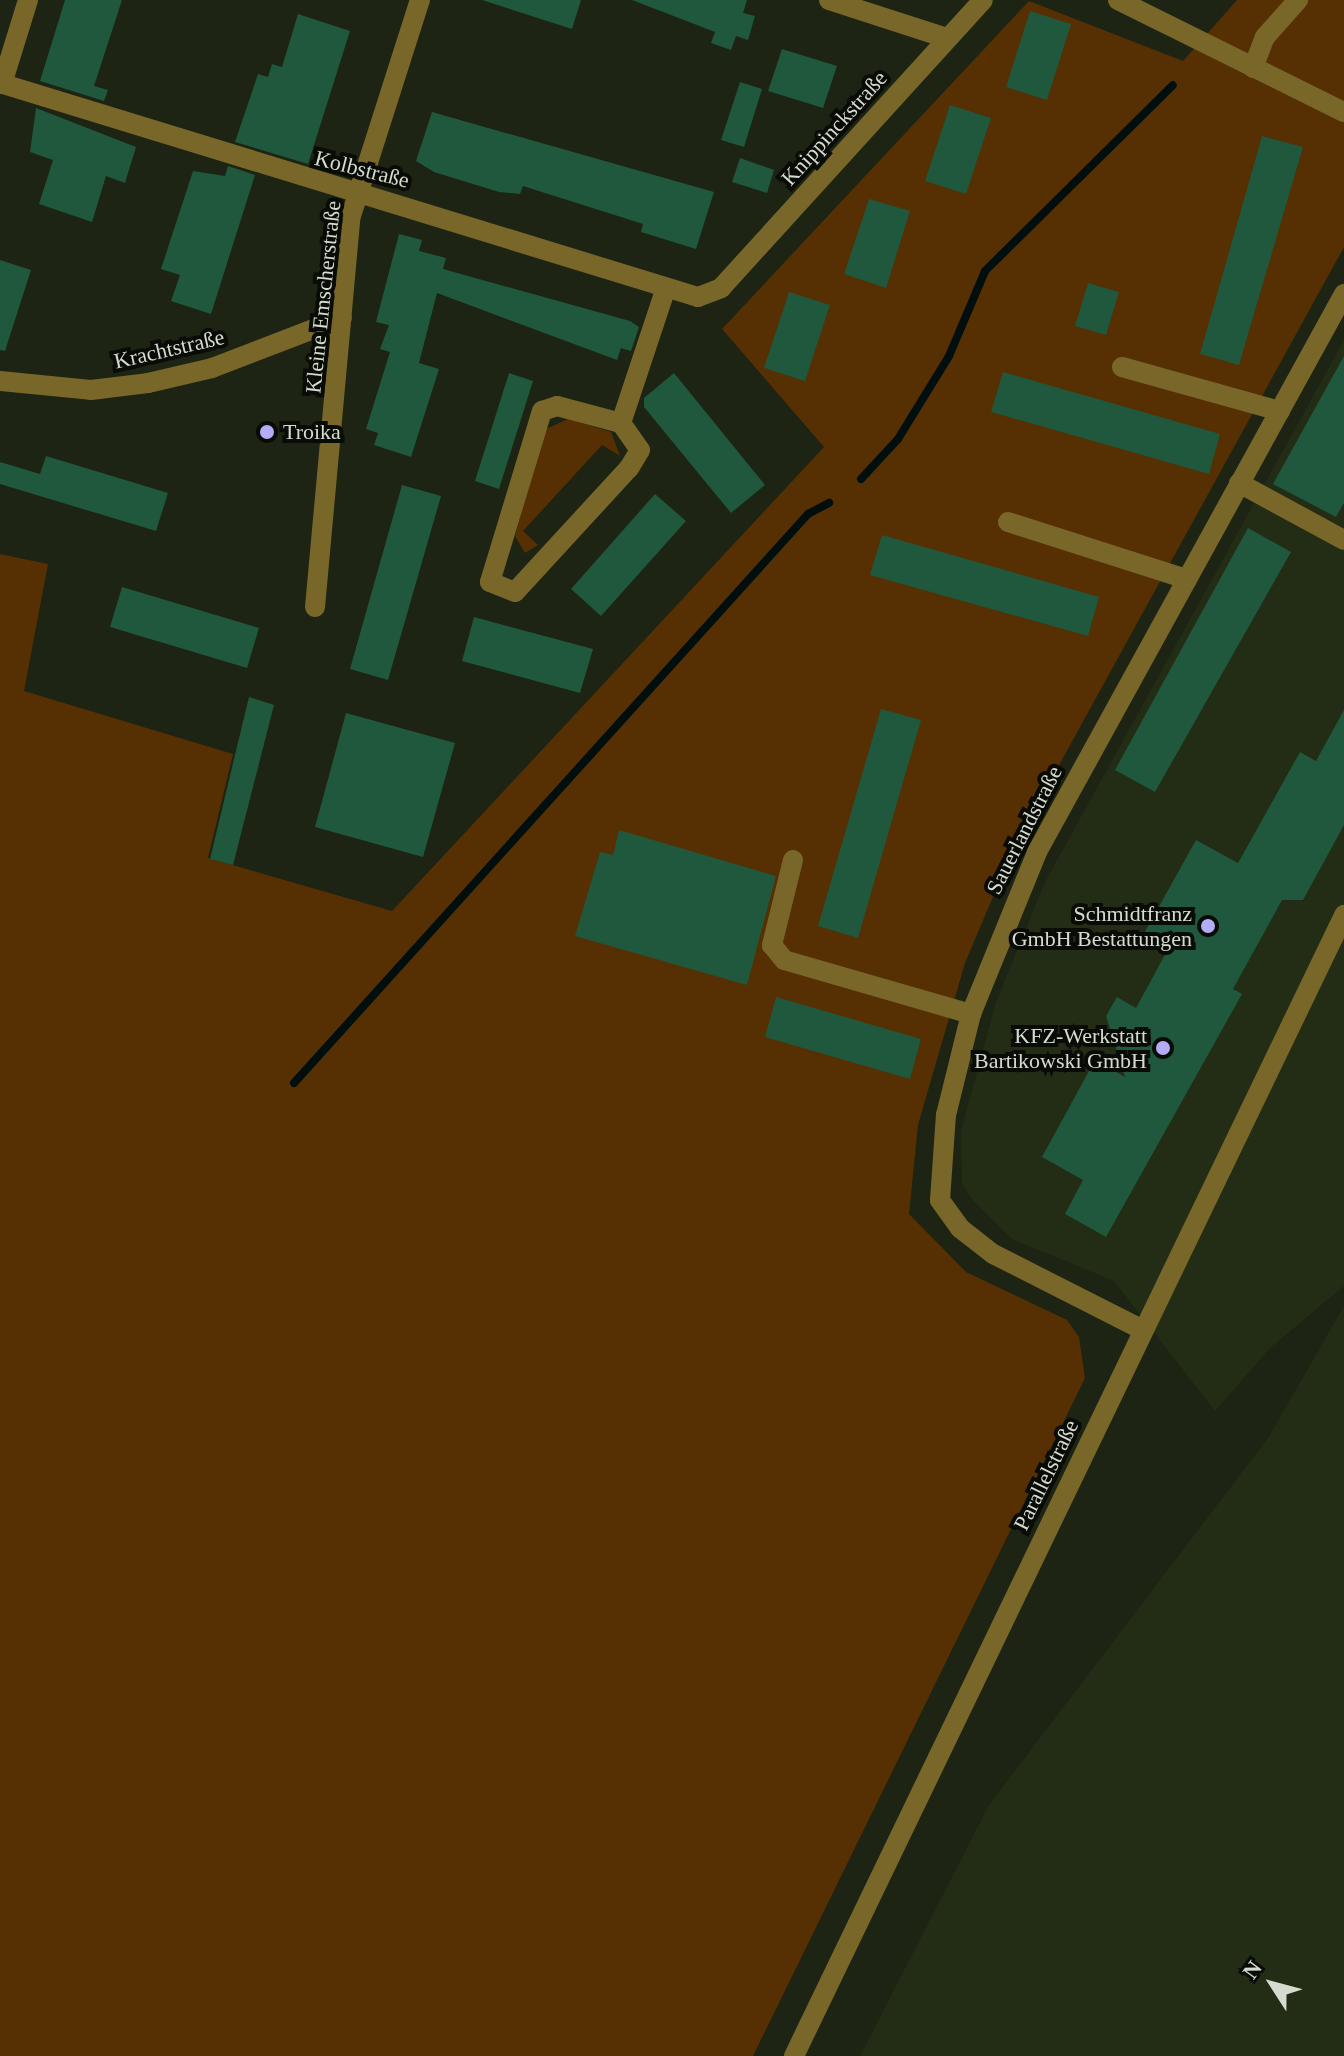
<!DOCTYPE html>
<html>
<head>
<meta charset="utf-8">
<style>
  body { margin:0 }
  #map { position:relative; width:1344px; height:2056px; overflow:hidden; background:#1d2413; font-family:"Times New Roman",serif }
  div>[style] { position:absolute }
  .built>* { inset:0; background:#232c14 }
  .green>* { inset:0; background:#562f03 }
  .stream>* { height:8px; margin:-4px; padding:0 4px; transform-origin:4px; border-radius:4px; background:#000e0d }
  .building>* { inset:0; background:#1f583c }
  .minor>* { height:20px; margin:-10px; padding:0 10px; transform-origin:10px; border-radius:10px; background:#786729 }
  .dots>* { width:22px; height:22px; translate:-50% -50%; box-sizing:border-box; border:4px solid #090c06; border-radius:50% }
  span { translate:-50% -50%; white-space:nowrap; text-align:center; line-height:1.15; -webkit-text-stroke:8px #090c06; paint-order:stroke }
  .street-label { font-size:22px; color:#d6dbd0 }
  .poi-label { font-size:22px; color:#d6dbd0 }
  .left { translate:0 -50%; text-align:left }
  .right { translate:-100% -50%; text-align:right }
  .north { position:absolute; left:1232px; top:1944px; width:80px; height:80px; -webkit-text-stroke:6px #090c06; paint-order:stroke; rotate:306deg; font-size:22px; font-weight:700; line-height:32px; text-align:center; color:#d6dbd0 }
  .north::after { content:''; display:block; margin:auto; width:28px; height:36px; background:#d6dbd0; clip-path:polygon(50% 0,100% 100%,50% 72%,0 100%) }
</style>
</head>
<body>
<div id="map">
  <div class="built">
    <div style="clip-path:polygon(1344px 340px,1344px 1286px,1270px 1348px,1215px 1411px,1114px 1281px,1012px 1239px,973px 1201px,962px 1184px,961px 1131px,996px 1002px,1045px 882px)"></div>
    <div style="clip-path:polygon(1344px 1306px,1344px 2056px,860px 2056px,989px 1805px,1268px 1438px)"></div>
  </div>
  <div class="green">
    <div style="clip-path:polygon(1237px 0,1344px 0,1344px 247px,1014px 847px,965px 963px,918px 1125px,909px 1214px,966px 1272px,1067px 1320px,1079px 1337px,1085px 1378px,753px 2056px,0 2056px,0 554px,48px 564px,24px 691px,233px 754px,208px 858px,392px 911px,824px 447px,722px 329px,1029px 1px,1183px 61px)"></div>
    <div style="clip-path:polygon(568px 419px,611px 432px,620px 456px,602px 445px,523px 531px,538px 545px,525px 553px,515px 536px,544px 430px)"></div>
  </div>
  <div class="stream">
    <div style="left:861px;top:479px;width:54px;rotate:-47.2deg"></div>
    <div style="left:898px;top:439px;width:97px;rotate:-58.4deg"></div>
    <div style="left:949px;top:356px;width:92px;rotate:-67deg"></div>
    <div style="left:985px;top:271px;width:264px;rotate:-44.7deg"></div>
    <div style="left:294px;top:1083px;width:767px;rotate:-47.91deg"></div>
    <div style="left:808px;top:514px;width:24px;rotate:-28deg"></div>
  </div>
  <div class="building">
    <div style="clip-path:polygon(65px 0,122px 0,94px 86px,108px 90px,104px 101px,40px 81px)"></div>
    <div style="clip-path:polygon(482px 0,581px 0,572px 29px)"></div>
    <div style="clip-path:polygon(632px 0,747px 0,743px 13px,755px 16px,748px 40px,736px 36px,731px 50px,711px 43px,715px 32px)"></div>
    <div style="clip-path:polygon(1030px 11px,1071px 24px,1047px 100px,1006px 87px)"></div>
    <div style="clip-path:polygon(298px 14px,350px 31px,308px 164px,235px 142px,258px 74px,268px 77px,272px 64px,282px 67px)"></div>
    <div style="clip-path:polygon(782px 49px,837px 66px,823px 108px,768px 91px)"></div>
    <div style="clip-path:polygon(740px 82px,762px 89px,744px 147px,721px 140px)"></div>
    <div style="clip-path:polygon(950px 105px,991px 118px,966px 194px,925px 181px)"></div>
    <div style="clip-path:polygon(36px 108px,136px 147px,125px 183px,106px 176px,92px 222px,39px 204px,53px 160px,30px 152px)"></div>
    <div style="clip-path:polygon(432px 112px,714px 192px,696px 249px,641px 232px,643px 224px,523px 186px,520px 194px,499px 192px,434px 172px,416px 161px)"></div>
    <div style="clip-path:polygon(1262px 136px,1303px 147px,1239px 365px,1200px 354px)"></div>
    <div style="clip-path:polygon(740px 158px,774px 170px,767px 193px,732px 182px)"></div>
    <div style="clip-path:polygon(228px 166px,255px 175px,211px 314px,171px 301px,180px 275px,161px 269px,193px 171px,225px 176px)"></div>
    <div style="clip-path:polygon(869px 199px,910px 211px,886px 288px,844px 274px)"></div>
    <div style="clip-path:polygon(399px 234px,422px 240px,419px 251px,446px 258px,443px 269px,630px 321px,639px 327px,631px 351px,621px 348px,617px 360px,437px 293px,419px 363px,439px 369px,411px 457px,374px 445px,378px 433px,366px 429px,390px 352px,380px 349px,389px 325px,376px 322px)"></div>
    <div style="clip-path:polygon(0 260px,31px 270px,5px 351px,0 350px)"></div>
    <div style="clip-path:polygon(1088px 283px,1119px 292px,1106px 335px,1075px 326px)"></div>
    <div style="clip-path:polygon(789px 292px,830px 305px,805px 381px,764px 368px)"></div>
    <div style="clip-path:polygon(1344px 356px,1344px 503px,1336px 517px,1273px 484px)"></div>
    <div style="clip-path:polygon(1003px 372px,1220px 434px,1209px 474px,991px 412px)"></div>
    <div style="clip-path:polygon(509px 373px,533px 381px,499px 489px,475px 481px)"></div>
    <div style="clip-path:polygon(674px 373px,765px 485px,731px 513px,644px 407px,644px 398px)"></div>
    <div style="clip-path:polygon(46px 456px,168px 493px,156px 531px,0 484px,0 462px,40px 474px)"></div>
    <div style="clip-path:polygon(402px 485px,441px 496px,388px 680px,350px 669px)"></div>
    <div style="clip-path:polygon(655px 494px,686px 521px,601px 616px,571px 589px)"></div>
    <div style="clip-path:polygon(1248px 528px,1291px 552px,1155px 792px,1115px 770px)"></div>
    <div style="clip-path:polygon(882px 535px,1099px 597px,1088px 636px,870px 575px)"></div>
    <div style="clip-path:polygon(122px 587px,259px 628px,247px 668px,110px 627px)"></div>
    <div style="clip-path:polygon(474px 617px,593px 649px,580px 693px,462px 661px)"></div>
    <div style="clip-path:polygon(249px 697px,274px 705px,233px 865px,210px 859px)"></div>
    <div style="clip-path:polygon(881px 709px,921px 720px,858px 938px,818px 926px)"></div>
    <div style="clip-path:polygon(1344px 710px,1344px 825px,1303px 900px,1282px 900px,1233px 989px,1242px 994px,1106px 1237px,1065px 1214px,1083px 1180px,1042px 1157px,1095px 1060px,1125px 1077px,1106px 1016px,1117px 997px,1136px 1008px,1167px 951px,1142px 937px,1196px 840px,1238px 863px,1300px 752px,1316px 761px)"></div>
    <div style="clip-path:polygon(346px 713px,455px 743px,423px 857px,315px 827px)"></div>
    <div style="clip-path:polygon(619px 830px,776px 876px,747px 985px,575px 936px,600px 852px,613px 855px)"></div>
    <div style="clip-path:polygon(776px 997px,921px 1039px,910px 1079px,765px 1037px)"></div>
  </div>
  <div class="minor">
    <div style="left:829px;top:0;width:124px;rotate:17.9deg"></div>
    <div style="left:1118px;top:0;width:252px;rotate:26.4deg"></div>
    <div style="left:1253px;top:68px;width:33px;rotate:-69deg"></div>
    <div style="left:1265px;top:37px;width:50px;rotate:-48.3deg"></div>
    <div style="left:0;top:83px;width:730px;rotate:17.05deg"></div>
    <div style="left:698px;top:297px;width:25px;rotate:-21deg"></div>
    <div style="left:721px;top:288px;width:389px;rotate:-47.7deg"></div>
    <div style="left:2px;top:84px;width:88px;rotate:-72.8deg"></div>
    <div style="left:1122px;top:367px;width:164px;rotate:15.6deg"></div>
    <div style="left:0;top:381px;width:91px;rotate:5.6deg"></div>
    <div style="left:91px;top:390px;width:57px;rotate:-7deg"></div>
    <div style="left:148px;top:383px;width:66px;rotate:-13.2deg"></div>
    <div style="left:212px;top:368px;width:139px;rotate:-21deg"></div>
    <div style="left:621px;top:423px;width:33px;rotate:55deg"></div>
    <div style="left:640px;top:450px;width:21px;rotate:121deg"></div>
    <div style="left:629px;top:468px;width:168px;rotate:132.6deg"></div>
    <div style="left:515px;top:592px;width:27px;rotate:-158deg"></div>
    <div style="left:490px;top:582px;width:179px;rotate:-73.1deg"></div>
    <div style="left:542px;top:411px;width:16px;rotate:-18deg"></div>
    <div style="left:557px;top:406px;width:66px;rotate:14.9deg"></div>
    <div style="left:621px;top:423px;width:142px;rotate:-71.6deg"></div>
    <div style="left:1239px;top:483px;width:119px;rotate:28.5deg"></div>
    <div style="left:1008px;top:522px;width:188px;rotate:17.7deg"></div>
    <div style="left:315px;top:607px;width:390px;rotate:-84.8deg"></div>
    <div style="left:350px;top:219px;width:230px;rotate:-72.3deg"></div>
    <div style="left:793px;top:860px;width:88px;rotate:103.9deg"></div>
    <div style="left:772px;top:945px;width:19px;rotate:51deg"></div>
    <div style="left:784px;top:960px;width:195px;rotate:16.1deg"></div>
    <div style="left:1143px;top:1330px;width:168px;rotate:-153.1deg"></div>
    <div style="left:993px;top:1254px;width:42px;rotate:-141.8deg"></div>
    <div style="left:960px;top:1228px;width:34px;rotate:-126deg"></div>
    <div style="left:940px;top:1200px;width:85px;rotate:-86deg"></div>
    <div style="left:946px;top:1115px;width:104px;rotate:-76.1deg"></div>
    <div style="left:971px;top:1014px;width:175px;rotate:-67.8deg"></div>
    <div style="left:1037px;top:852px;width:637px;rotate:-61.18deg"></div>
    <div style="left:794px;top:2056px;width:1267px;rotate:-64.26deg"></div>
  </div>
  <div class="dots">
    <div style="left:267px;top:432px;background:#b5acf8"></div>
    <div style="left:1208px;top:926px;background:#b5acf8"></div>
    <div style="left:1163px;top:1048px;background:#b5acf8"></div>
  </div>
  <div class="street-label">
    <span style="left:834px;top:128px;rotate:-48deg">Knippinckstraße</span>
    <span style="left:362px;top:169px;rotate:14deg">Kolbstraße</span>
    <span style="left:323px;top:297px;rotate:-84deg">Kleine Emscherstraße</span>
    <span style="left:169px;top:349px;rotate:-13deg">Krachtstraße</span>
    <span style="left:1024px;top:830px;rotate:-63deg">Sauerlandstraße</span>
    <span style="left:1046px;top:1475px;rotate:-64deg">Parallelstraße</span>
  </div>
  <div class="poi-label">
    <span class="left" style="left:283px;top:432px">Troika</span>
    <span class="right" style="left:1192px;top:926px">Schmidtfranz<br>GmbH Bestattungen</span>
    <span class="right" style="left:1147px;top:1048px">KFZ-Werkstatt<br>Bartikowski GmbH</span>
  </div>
  <div class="north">N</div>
</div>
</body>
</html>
